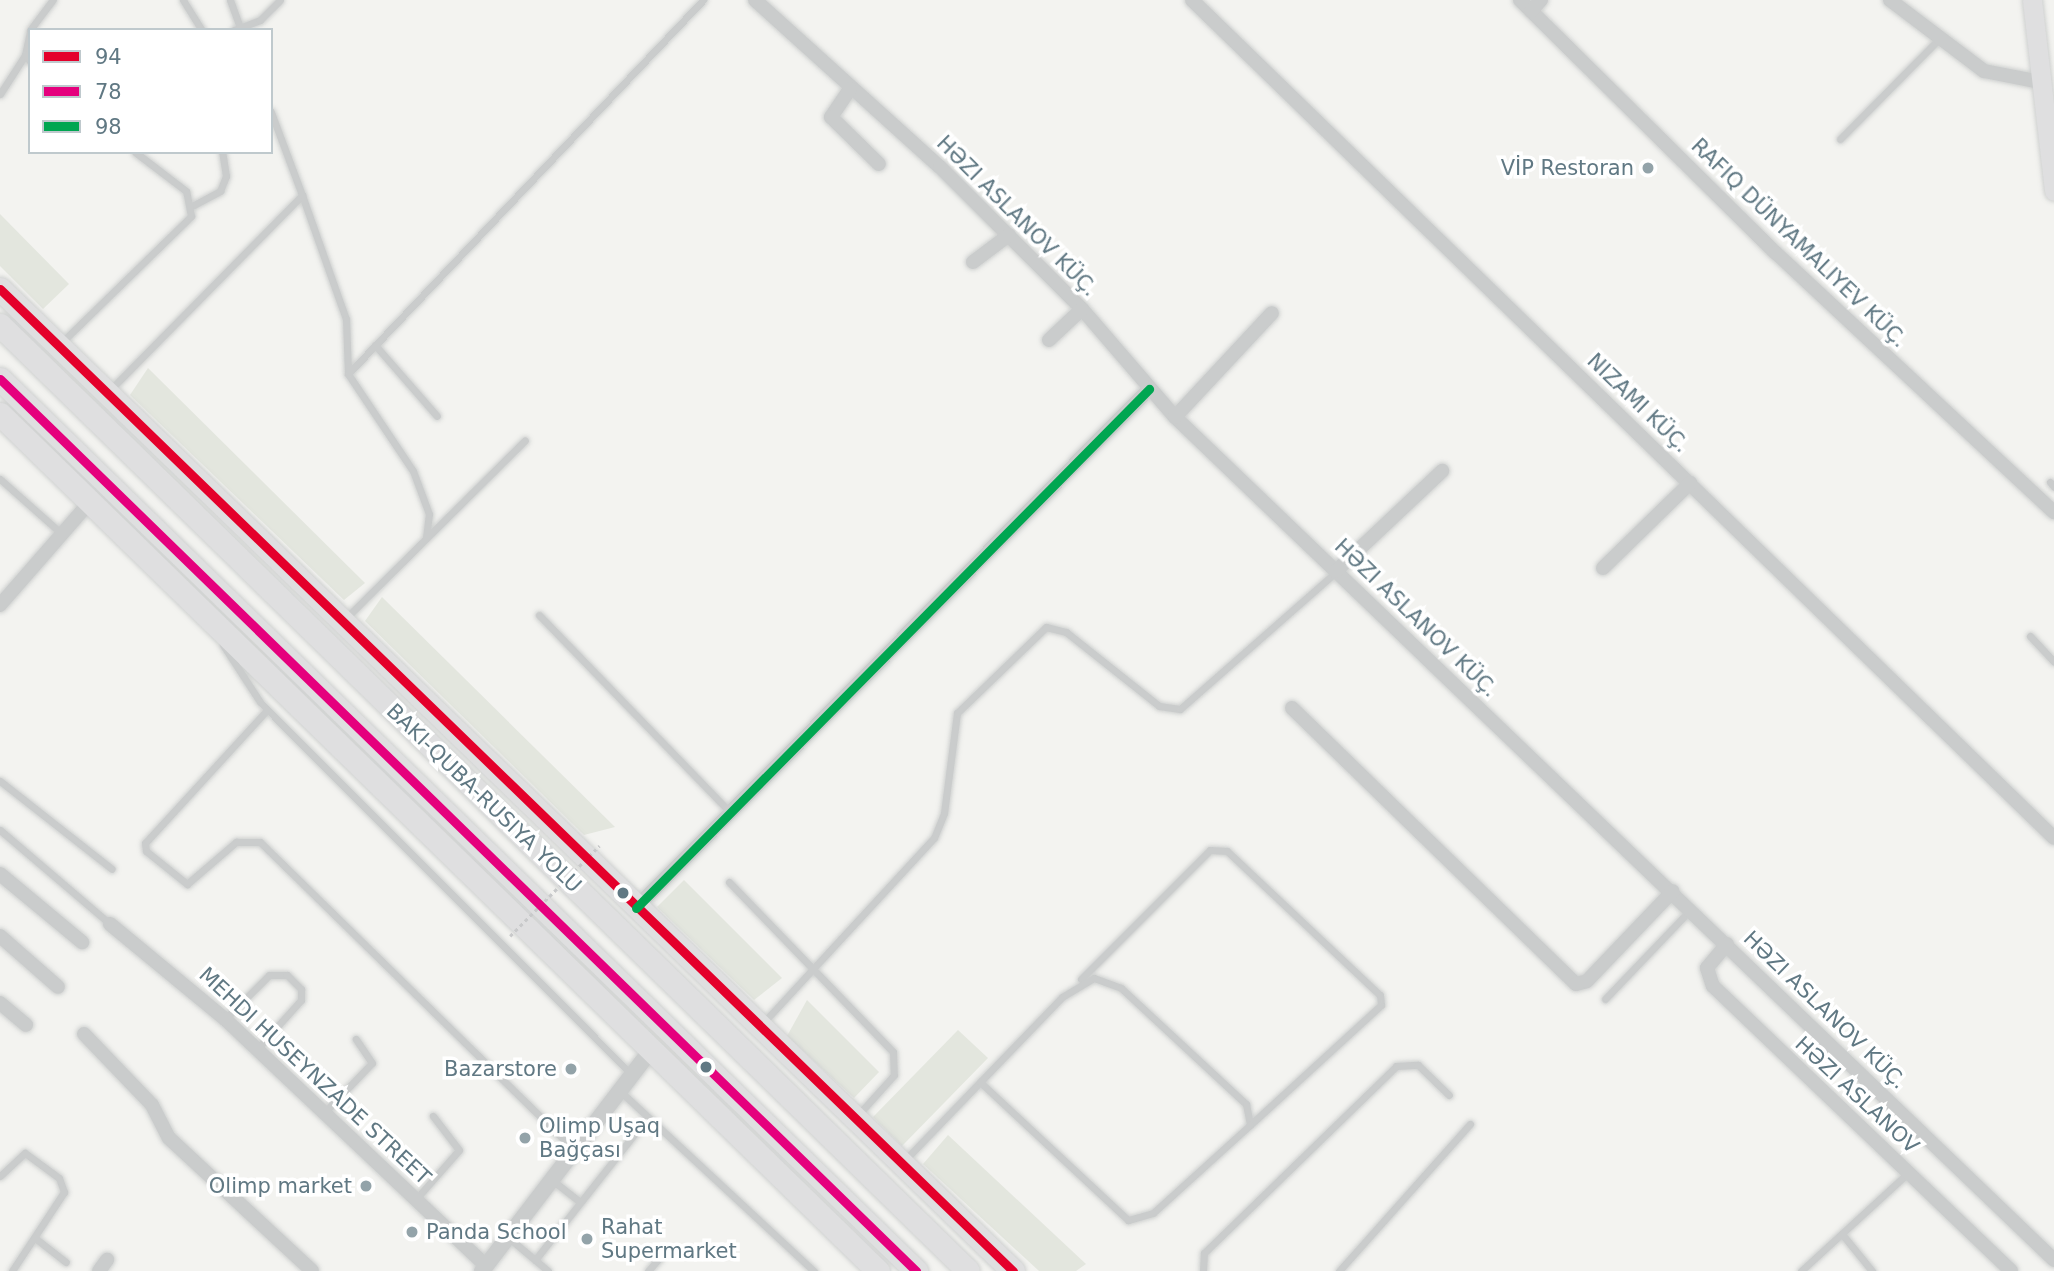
<!DOCTYPE html>
<html>
<head>
<meta charset="utf-8">
<style>
  body { margin:0 }
  #map { position:relative; width:2054px; height:1271px; overflow:hidden; background:#f3f3f0; font-family:"DejaVu Sans",sans-serif }
  div>[style] { position:absolute }
  .green>* { inset:0; background:#e3e6de }
  .roads { filter:drop-shadow(0 0 2px #cfd1d0) drop-shadow(0 0 2px #cfd1d0) }
  .service>* { height:7px; margin:-3.5px; padding:0 3.5px; transform-origin:3.5px; border-radius:3.5px; background:#cacccc }
  .minor>* { height:14px; margin:-7px; padding:0 7px; transform-origin:7px; border-radius:7px; background:#cacccc }
  .tertiary>* { height:16px; margin:-8px; padding:0 8px; transform-origin:8px; border-radius:8px; background:#cacccc }
  .secondary>* { height:19px; margin:-9.5px; padding:0 9.5px; transform-origin:9.5px; border-radius:9.5px; background:#dfdfe0 }
  .trunk>* { height:23px; margin:-11.5px; padding:0 11.5px; transform-origin:11.5px; border-radius:11.5px; background:#dfdfe0 }
  .path-bridge>* { height:2.5px; margin-top:-1.25px; transform-origin:0; background:repeating-linear-gradient(90deg,#c8c9ca 0 3.5px,transparent 0 7px) }
  .bus-1>* { height:9px; margin:-4.5px; padding:0 4.5px; transform-origin:4.5px; border-radius:4.5px; background:#e4002b }
  .bus-2>* { height:9px; margin:-4.5px; padding:0 4.5px; transform-origin:4.5px; border-radius:4.5px; background:#e5007d }
  .bus-3>* { height:9px; margin:-4.5px; padding:0 4.5px; transform-origin:4.5px; border-radius:4.5px; background:#00a651 }
  .dots>* { width:19px; height:19px; translate:-50% -50%; box-sizing:border-box; border:4px solid #fff; border-radius:50% }
  span { translate:-50% -50%; white-space:nowrap; text-align:center; line-height:1.15; -webkit-text-stroke:7px #fff; paint-order:stroke }
  .poi-label { font-size:21px; color:#607883 }
  .right { translate:-100% -50%; text-align:right }
  .left { translate:0 -50%; text-align:left }
  .street-label { font-size:21px; color:#607883 }
  .legend { position:absolute; left:28px; top:28px; width:245px; height:126px; box-sizing:border-box; background:#fff; border:2px solid #bfc9cd; margin:0; padding:9px 12px; list-style:none; font-size:21px; color:#607883 }
  .legend li { display:flex; align-items:center; gap:14px; height:35px }
  .legend b { width:35px; border:2px solid #bfc9cd }
</style>
</head>
<body>
<div id="map">
  <div class="green">
    <div style="clip-path:polygon(0 214px,69px 284px,43px 309px,0 266px)"></div>
    <div style="clip-path:polygon(148px 368px,365px 583px,344px 600px,130px 395px)"></div>
    <div style="clip-path:polygon(382px 597px,615px 827px,584px 835px,365px 621px)"></div>
    <div style="clip-path:polygon(684px 880px,782px 978px,754px 1000px,657px 907px)"></div>
    <div style="clip-path:polygon(807px 1000px,879px 1072px,854px 1098px,787px 1036px)"></div>
    <div style="clip-path:polygon(958px 1030px,988px 1058px,902px 1146px,873px 1117px)"></div>
    <div style="clip-path:polygon(948px 1135px,1086px 1264px,1076px 1271px,1039px 1271px,923px 1164px)"></div>
  </div>
  <div class="roads">
    <div class="service">
      <div style="left:183px;top:0;width:36px;rotate:58deg"></div>
      <div style="left:230px;top:0;width:32px;rotate:70deg"></div>
      <div style="left:30px;top:30px;width:38px;rotate:-53deg"></div>
      <div style="left:234px;top:30px;width:28px;rotate:-21deg"></div>
      <div style="left:260px;top:20px;width:28px;rotate:-45deg"></div>
      <div style="left:25px;top:55px;width:24px;rotate:-78deg"></div>
      <div style="left:0;top:94px;width:46px;rotate:-57.3deg"></div>
      <div style="left:25px;top:55px;width:8px;rotate:50deg"></div>
      <div style="left:1840px;top:139px;width:141px;rotate:-45.3deg"></div>
      <div style="left:302px;top:195px;width:132px;rotate:70.5deg"></div>
      <div style="left:346px;top:319px;width:55px;rotate:87.9deg"></div>
      <div style="left:194px;top:205px;width:30px;rotate:-28deg"></div>
      <div style="left:220px;top:191px;width:16px;rotate:-68deg"></div>
      <div style="left:226px;top:176px;width:24px;rotate:-99deg"></div>
      <div style="left:61px;top:343px;width:182px;rotate:-44.3deg"></div>
      <div style="left:191px;top:216px;width:25px;rotate:-101deg"></div>
      <div style="left:186px;top:191px;width:64px;rotate:-142.6deg"></div>
      <div style="left:375px;top:345px;width:94px;rotate:48.9deg"></div>
      <div style="left:110px;top:390px;width:274px;rotate:-45.4deg"></div>
      <div style="left:302px;top:195px;width:89px;rotate:-110.5deg"></div>
      <div style="left:0;top:479px;width:83px;rotate:41.6deg"></div>
      <div style="left:2050px;top:482px;width:6px;rotate:51deg"></div>
      <div style="left:426px;top:538px;width:24px;rotate:-83deg"></div>
      <div style="left:429px;top:514px;width:46px;rotate:-110.4deg"></div>
      <div style="left:413px;top:471px;width:117px;rotate:-123.8deg"></div>
      <div style="left:348px;top:374px;width:516px;rotate:-46.49deg"></div>
      <div style="left:539px;top:615px;width:273px;rotate:45.9deg"></div>
      <div style="left:346px;top:618px;width:252px;rotate:-44.8deg"></div>
      <div style="left:2030px;top:636px;width:35px;rotate:47deg"></div>
      <div style="left:223px;top:645px;width:68px;rotate:57deg"></div>
      <div style="left:260px;top:702px;width:527px;rotate:45.08deg"></div>
      <div style="left:267px;top:710px;width:180px;rotate:132.5deg"></div>
      <div style="left:145px;top:843px;width:8px;rotate:83deg"></div>
      <div style="left:146px;top:851px;width:53px;rotate:38.8deg"></div>
      <div style="left:187px;top:884px;width:65px;rotate:-40.6deg"></div>
      <div style="left:236px;top:842px;width:24px"></div>
      <div style="left:260px;top:842px;width:439px;rotate:44.4deg"></div>
      <div style="left:0;top:781px;width:142px;rotate:38.2deg"></div>
      <div style="left:0;top:830px;width:145px;rotate:40.5deg"></div>
      <div style="left:729px;top:882px;width:236px;rotate:46deg"></div>
      <div style="left:893px;top:1052px;width:23px;rotate:88deg"></div>
      <div style="left:894px;top:1075px;width:54px;rotate:132deg"></div>
      <div style="left:1081px;top:979px;width:182px;rotate:-45deg"></div>
      <div style="left:1210px;top:850px;width:17px;rotate:3deg"></div>
      <div style="left:1227px;top:851px;width:210px;rotate:43.3deg"></div>
      <div style="left:1380px;top:995px;width:10px;rotate:84deg"></div>
      <div style="left:1381px;top:1005px;width:178px;rotate:137.5deg"></div>
      <div style="left:1605px;top:999px;width:124px;rotate:-46.3deg"></div>
      <div style="left:225px;top:1019px;width:62px;rotate:-45deg"></div>
      <div style="left:269px;top:975px;width:18px"></div>
      <div style="left:287px;top:975px;width:20px;rotate:45deg"></div>
      <div style="left:301px;top:989px;width:11px;rotate:90deg"></div>
      <div style="left:301px;top:1000px;width:66px;rotate:131.9deg"></div>
      <div style="left:763px;top:1023px;width:252px;rotate:-47.3deg"></div>
      <div style="left:934px;top:838px;width:27px;rotate:-68deg"></div>
      <div style="left:944px;top:813px;width:101px;rotate:-82.6deg"></div>
      <div style="left:957px;top:713px;width:124px;rotate:-44deg"></div>
      <div style="left:1046px;top:627px;width:21px;rotate:14deg"></div>
      <div style="left:1066px;top:632px;width:119px;rotate:38.5deg"></div>
      <div style="left:1159px;top:706px;width:21px;rotate:8deg"></div>
      <div style="left:1180px;top:709px;width:208px;rotate:-41.3deg"></div>
      <div style="left:620px;top:1091px;width:265px;rotate:42.9deg"></div>
      <div style="left:324px;top:1113px;width:69px;rotate:-46.2deg"></div>
      <div style="left:372px;top:1063px;width:29px;rotate:-124deg"></div>
      <div style="left:904px;top:1161px;width:110px;rotate:-46.1deg"></div>
      <div style="left:980px;top:1082px;width:118px;rotate:-46deg"></div>
      <div style="left:1062px;top:997px;width:37px;rotate:-31deg"></div>
      <div style="left:1094px;top:978px;width:29px;rotate:20deg"></div>
      <div style="left:1121px;top:988px;width:171px;rotate:42.9deg"></div>
      <div style="left:1246px;top:1104px;width:21px;rotate:79deg"></div>
      <div style="left:1250px;top:1125px;width:131px;rotate:137.8deg"></div>
      <div style="left:1153px;top:1213px;width:26px;rotate:164deg"></div>
      <div style="left:1128px;top:1220px;width:202px;rotate:-137deg"></div>
      <div style="left:0;top:1176px;width:34px;rotate:-43deg"></div>
      <div style="left:25px;top:1153px;width:42px;rotate:36.3deg"></div>
      <div style="left:59px;top:1178px;width:15px;rotate:70deg"></div>
      <div style="left:64px;top:1192px;width:95px;rotate:123.4deg"></div>
      <div style="left:552px;top:1180px;width:36px;rotate:38deg"></div>
      <div style="left:416px;top:1199px;width:65px;rotate:-48.7deg"></div>
      <div style="left:459px;top:1150px;width:43px;rotate:-127.4deg"></div>
      <div style="left:1842px;top:1234px;width:48px;rotate:51deg"></div>
      <div style="left:35px;top:1238px;width:39px;rotate:38deg"></div>
      <div style="left:509px;top:1238px;width:51px;rotate:40.2deg"></div>
      <div style="left:535px;top:1260px;width:182px;rotate:-51.7deg"></div>
      <div style="left:648px;top:1271px;width:18px;rotate:-49deg"></div>
      <div style="left:1203px;top:1271px;width:18px;rotate:-87deg"></div>
      <div style="left:1204px;top:1253px;width:268px;rotate:-44.2deg"></div>
      <div style="left:1396px;top:1066px;width:22px;rotate:-3deg"></div>
      <div style="left:1418px;top:1065px;width:43px;rotate:44.1deg"></div>
      <div style="left:1339px;top:1271px;width:197px;rotate:-48.3deg"></div>
      <div style="left:1801px;top:1271px;width:147px;rotate:-42.5deg"></div>
    </div>
    <div class="minor">
      <div style="left:755px;top:0;width:249px;rotate:42.1deg"></div>
      <div style="left:940px;top:167px;width:201px;rotate:45deg"></div>
      <div style="left:1082px;top:309px;width:143px;rotate:49.3deg"></div>
      <div style="left:1175px;top:417px;width:1218px;rotate:43.8deg"></div>
      <div style="left:1192px;top:0;width:1202px;rotate:44.19deg"></div>
      <div style="left:1520px;top:0;width:360px;rotate:44.7deg"></div>
      <div style="left:1776px;top:253px;width:380px;rotate:43deg"></div>
      <div style="left:1890px;top:0;width:118px;rotate:37.1deg"></div>
      <div style="left:1984px;top:71px;width:57px;rotate:11.1deg"></div>
      <div style="left:1531px;top:11px;width:15px;rotate:-48deg"></div>
      <div style="left:850px;top:89px;width:34px;rotate:124deg"></div>
      <div style="left:831px;top:117px;width:67px;rotate:44.4deg"></div>
      <div style="left:973px;top:262px;width:45px;rotate:-36.9deg"></div>
      <div style="left:1049px;top:340px;width:45px;rotate:-43.2deg"></div>
      <div style="left:1175px;top:417px;width:142px;rotate:-47deg"></div>
      <div style="left:1603px;top:568px;width:122px;rotate:-44.3deg"></div>
      <div style="left:1336px;top:571px;width:146px;rotate:-43.3deg"></div>
      <div style="left:0;top:605px;width:137px;rotate:-48.9deg"></div>
      <div style="left:1292px;top:708px;width:396px;rotate:44.2deg"></div>
      <div style="left:1576px;top:984px;width:11px;rotate:-15deg"></div>
      <div style="left:1587px;top:981px;width:124px;rotate:-46.3deg"></div>
      <div style="left:0;top:874px;width:107px;rotate:39.7deg"></div>
      <div style="left:636px;top:908px;width:730px;rotate:-45.33deg"></div>
      <div style="left:110px;top:924px;width:149px;rotate:39.6deg"></div>
      <div style="left:225px;top:1019px;width:359px;rotate:43.4deg"></div>
      <div style="left:0;top:936px;width:77px;rotate:41.3deg"></div>
      <div style="left:1727px;top:944px;width:31px;rotate:130deg"></div>
      <div style="left:1707px;top:968px;width:19px;rotate:72deg"></div>
      <div style="left:1713px;top:986px;width:412px;rotate:43.7deg"></div>
      <div style="left:0;top:1003px;width:34px;rotate:40deg"></div>
      <div style="left:84px;top:1034px;width:98px;rotate:46.2deg"></div>
      <div style="left:152px;top:1105px;width:37px;rotate:63deg"></div>
      <div style="left:169px;top:1138px;width:195px;rotate:42.9deg"></div>
      <div style="left:99px;top:1271px;width:14px;rotate:-54deg"></div>
    </div>
    <div class="tertiary">
      <div style="left:482px;top:1271px;width:280px;rotate:-52.6deg"></div>
    </div>
    <div class="secondary">
      <div style="left:2032px;top:0;width:192px;rotate:83.4deg"></div>
    </div>
    <div class="trunk">
      <div style="left:0;top:289px;width:1411px;rotate:44.11deg"></div>
      <div style="left:0;top:325px;width:1353px;rotate:44.34deg"></div>
      <div style="left:0;top:379px;width:1279px;rotate:44.24deg"></div>
      <div style="left:0;top:414px;width:1227px;rotate:44.31deg"></div>
    </div>
  </div>
  <div class="path-bridge">
    <div style="left:510px;top:936px;width:127px;rotate:-45.3deg"></div>
  </div>
  <div class="bus-1">
    <div style="left:0;top:289px;width:1411px;rotate:44.11deg"></div>
  </div>
  <div class="bus-2">
    <div style="left:0;top:379px;width:1279px;rotate:44.24deg"></div>
  </div>
  <div class="bus-3">
    <div style="left:636px;top:908px;width:730px;rotate:-45.33deg"></div>
  </div>
  <div class="dots">
    <div style="left:1648px;top:168px;background:#93a3a9"></div>
    <div style="left:623px;top:893px;background:#607883"></div>
    <div style="left:706px;top:1067px;background:#607883"></div>
    <div style="left:571px;top:1069px;background:#93a3a9"></div>
    <div style="left:525px;top:1138px;background:#93a3a9"></div>
    <div style="left:366px;top:1186px;background:#93a3a9"></div>
    <div style="left:412px;top:1232px;background:#93a3a9"></div>
    <div style="left:587px;top:1239px;background:#93a3a9"></div>
  </div>
  <div class="poi-label">
    <span class="right" style="left:1634px;top:168px">VİP Restoran</span>
    <span class="right" style="left:557px;top:1069px">Bazarstore</span>
    <span class="left" style="left:539px;top:1138px">Olimp Uşaq<br>Bağçası</span>
    <span class="right" style="left:352px;top:1186px">Olimp market</span>
    <span class="left" style="left:601px;top:1239px">Rahat<br>Supermarket</span>
    <span class="left" style="left:426px;top:1232px">Panda School</span>
  </div>
  <div class="street-label">
    <span style="left:1017px;top:216px;rotate:45deg">HƏZI ASLANOV KÜÇ.</span>
    <span style="left:1799px;top:243px;rotate:44deg">RAFIQ DÜNYAMALIYEV KÜÇ.</span>
    <span style="left:1638px;top:403px;rotate:44deg">NIZAMI KÜÇ.</span>
    <span style="left:1416px;top:618px;rotate:44deg">HƏZI ASLANOV KÜÇ.</span>
    <span style="left:484px;top:798px;rotate:44deg">BAKI-QUBA-RUSIYA YOLU</span>
    <span style="left:1825px;top:1010px;rotate:44deg">HƏZI ASLANOV KÜÇ.</span>
    <span style="left:315px;top:1076px;rotate:43deg">MEHDI HUSEYNZADЕ STREET</span>
    <span style="left:1857px;top:1095px;rotate:43deg">HƏZI ASLANOV</span>
  </div>
  <ul class="legend">
  <li><b style="height:9px;background:#e4002b"></b>94</li>
  <li><b style="height:9px;background:#e5007d"></b>78</li>
  <li><b style="height:9px;background:#00a651"></b>98</li>
  </ul>
</div>
</body>
</html>
